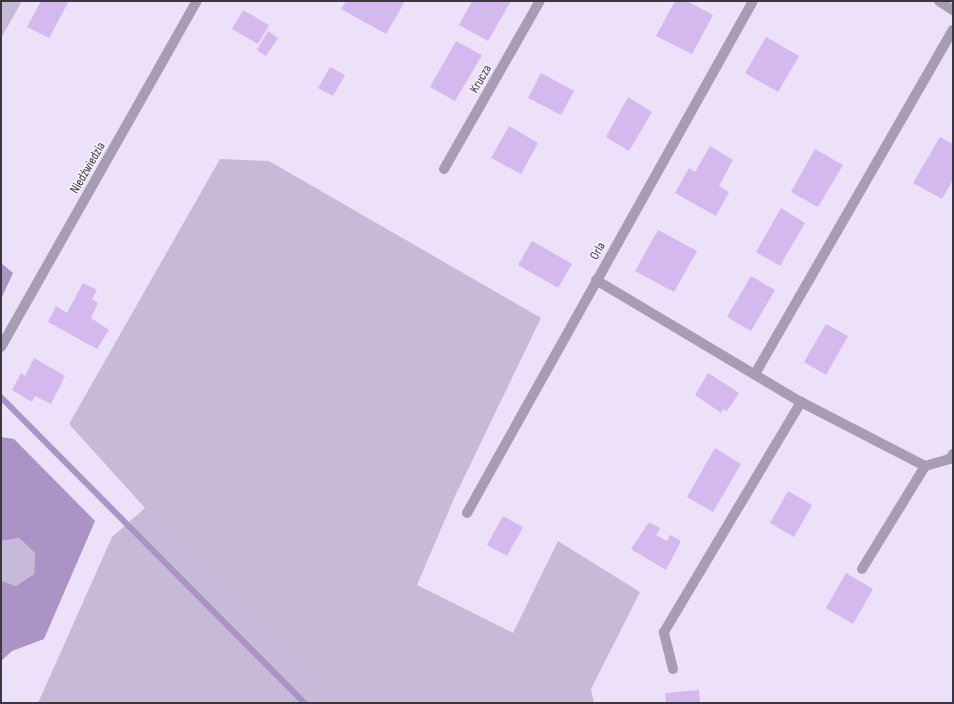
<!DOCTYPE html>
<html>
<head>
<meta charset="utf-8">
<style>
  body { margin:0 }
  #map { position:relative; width:954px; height:704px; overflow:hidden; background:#ede1fa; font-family:"Sofia Sans Condensed",sans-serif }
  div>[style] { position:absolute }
  .green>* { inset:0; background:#c7b9d8 }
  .water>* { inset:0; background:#ac93c5 }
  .stream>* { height:5.5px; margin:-2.75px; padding:0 2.75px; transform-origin:2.75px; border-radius:2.75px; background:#ac93c5 }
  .building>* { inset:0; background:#d3b9ed }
  .service>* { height:10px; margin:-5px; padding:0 5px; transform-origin:5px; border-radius:5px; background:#a79cb3 }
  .minor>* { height:10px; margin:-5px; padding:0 5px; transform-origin:5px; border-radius:5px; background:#a79cb3 }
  span { translate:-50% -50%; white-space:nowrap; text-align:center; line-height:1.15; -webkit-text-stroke:3px #f6f1fc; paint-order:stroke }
  .street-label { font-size:13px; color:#3b3740 }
  .frame { position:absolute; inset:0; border:2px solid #3b3740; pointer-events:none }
</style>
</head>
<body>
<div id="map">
  <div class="green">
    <div style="clip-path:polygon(1px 1px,22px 1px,1px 38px)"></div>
    <div style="clip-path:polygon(220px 159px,269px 161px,541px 318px,456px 494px,417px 585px,513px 633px,558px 541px,640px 592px,591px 689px,594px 703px,38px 703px,112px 537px,145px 508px,69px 424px)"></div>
    <div style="clip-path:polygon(19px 538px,35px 553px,34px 574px,16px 586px,1px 581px,1px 541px)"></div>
  </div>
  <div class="water">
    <div style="clip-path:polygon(1px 263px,13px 273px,1px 299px)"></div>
    <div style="clip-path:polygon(1px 437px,14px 439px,95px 521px,44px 639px,12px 651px,1px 661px,1px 581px,16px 586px,34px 574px,35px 553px,19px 538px,1px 541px)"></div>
  </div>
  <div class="stream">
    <div style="left:1px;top:397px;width:431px;rotate:45.2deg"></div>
  </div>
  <div class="building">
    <div style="clip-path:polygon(41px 1px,69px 1px,49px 38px,27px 27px)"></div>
    <div style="clip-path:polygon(346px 1px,400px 1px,404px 3px,386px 34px,341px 9px)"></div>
    <div style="clip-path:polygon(472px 1px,511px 1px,488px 41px,459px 25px)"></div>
    <div style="clip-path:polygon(675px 1px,687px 1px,713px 15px,692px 54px,656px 36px)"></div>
    <div style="clip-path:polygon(243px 10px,269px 25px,258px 44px,232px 29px)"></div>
    <div style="clip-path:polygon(268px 31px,278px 38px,266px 56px,257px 50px)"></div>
    <div style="clip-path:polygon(766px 37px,799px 56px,778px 92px,745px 73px)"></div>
    <div style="clip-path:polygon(456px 41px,482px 55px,455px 101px,430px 87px)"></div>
    <div style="clip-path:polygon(330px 67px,345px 75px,333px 96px,318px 88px)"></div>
    <div style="clip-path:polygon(541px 73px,574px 91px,561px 115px,528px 98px)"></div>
    <div style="clip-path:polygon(628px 97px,652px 112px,629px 151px,606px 137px)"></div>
    <div style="clip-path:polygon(509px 126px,538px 143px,521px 174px,491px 158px)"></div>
    <div style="clip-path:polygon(940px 137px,953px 144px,953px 180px,942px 199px,913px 183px)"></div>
    <div style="clip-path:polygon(710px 146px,733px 160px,719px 186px,729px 192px,716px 216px,675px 193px,689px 168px,695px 172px)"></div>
    <div style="clip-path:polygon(815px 149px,843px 165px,818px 207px,791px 192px)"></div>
    <div style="clip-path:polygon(781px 208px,805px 223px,780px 266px,756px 252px)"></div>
    <div style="clip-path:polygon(658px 230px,697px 251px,674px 292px,635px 271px)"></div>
    <div style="clip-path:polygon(532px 241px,572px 264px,558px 288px,518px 265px)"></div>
    <div style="clip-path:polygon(751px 276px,775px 290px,751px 331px,727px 317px)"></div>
    <div style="clip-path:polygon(83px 283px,97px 290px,92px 299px,98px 303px,91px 318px,109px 330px,97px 349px,48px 322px,56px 306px,67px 313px)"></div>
    <div style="clip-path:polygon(826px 324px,848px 336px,826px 375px,804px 362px)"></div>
    <div style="clip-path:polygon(34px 358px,65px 376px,51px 404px,35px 396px,32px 402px,12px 390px,21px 373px,25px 376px)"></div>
    <div style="clip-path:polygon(708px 373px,739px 393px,727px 411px,723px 409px,721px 413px,695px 395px)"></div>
    <div style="clip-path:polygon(715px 448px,741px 464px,713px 512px,687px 497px)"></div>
    <div style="clip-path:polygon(788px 491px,812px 505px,794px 537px,770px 523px)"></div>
    <div style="clip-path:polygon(503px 516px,523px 527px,507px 556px,487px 545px)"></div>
    <div style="clip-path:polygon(649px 522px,660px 528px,656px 535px,667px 541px,670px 535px,681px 541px,666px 570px,631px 549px)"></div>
    <div style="clip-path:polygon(846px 573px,873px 589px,853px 624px,826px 608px)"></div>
    <div style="clip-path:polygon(699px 690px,700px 703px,666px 703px,665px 693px)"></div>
  </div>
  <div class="service">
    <div style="left:862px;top:569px;width:121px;rotate:-58.5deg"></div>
  </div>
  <div class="minor">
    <div style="left:939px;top:1px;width:17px;rotate:33deg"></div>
    <div style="left:444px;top:169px;width:193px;rotate:-60.3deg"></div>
    <div style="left:596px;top:280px;width:239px;rotate:30.8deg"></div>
    <div style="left:801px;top:402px;width:140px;rotate:27.3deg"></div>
    <div style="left:925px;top:466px;width:26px;rotate:-16deg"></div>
    <div style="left:950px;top:459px;width:6px;rotate:-59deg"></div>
    <div style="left:1px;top:347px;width:398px;rotate:-60.5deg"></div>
    <div style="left:755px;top:374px;width:397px;rotate:-60.1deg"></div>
    <div style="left:467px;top:513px;width:586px;rotate:-60.81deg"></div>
    <div style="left:673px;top:669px;width:38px;rotate:-104deg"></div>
    <div style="left:664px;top:632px;width:268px;rotate:-59.2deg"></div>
  </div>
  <div class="street-label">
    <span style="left:481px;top:79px;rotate:-60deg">Krucza</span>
    <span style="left:88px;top:168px;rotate:-60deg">Niedźwiedzia</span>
    <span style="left:598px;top:251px;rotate:-61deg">Orla</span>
  </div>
  <div class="frame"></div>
</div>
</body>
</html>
